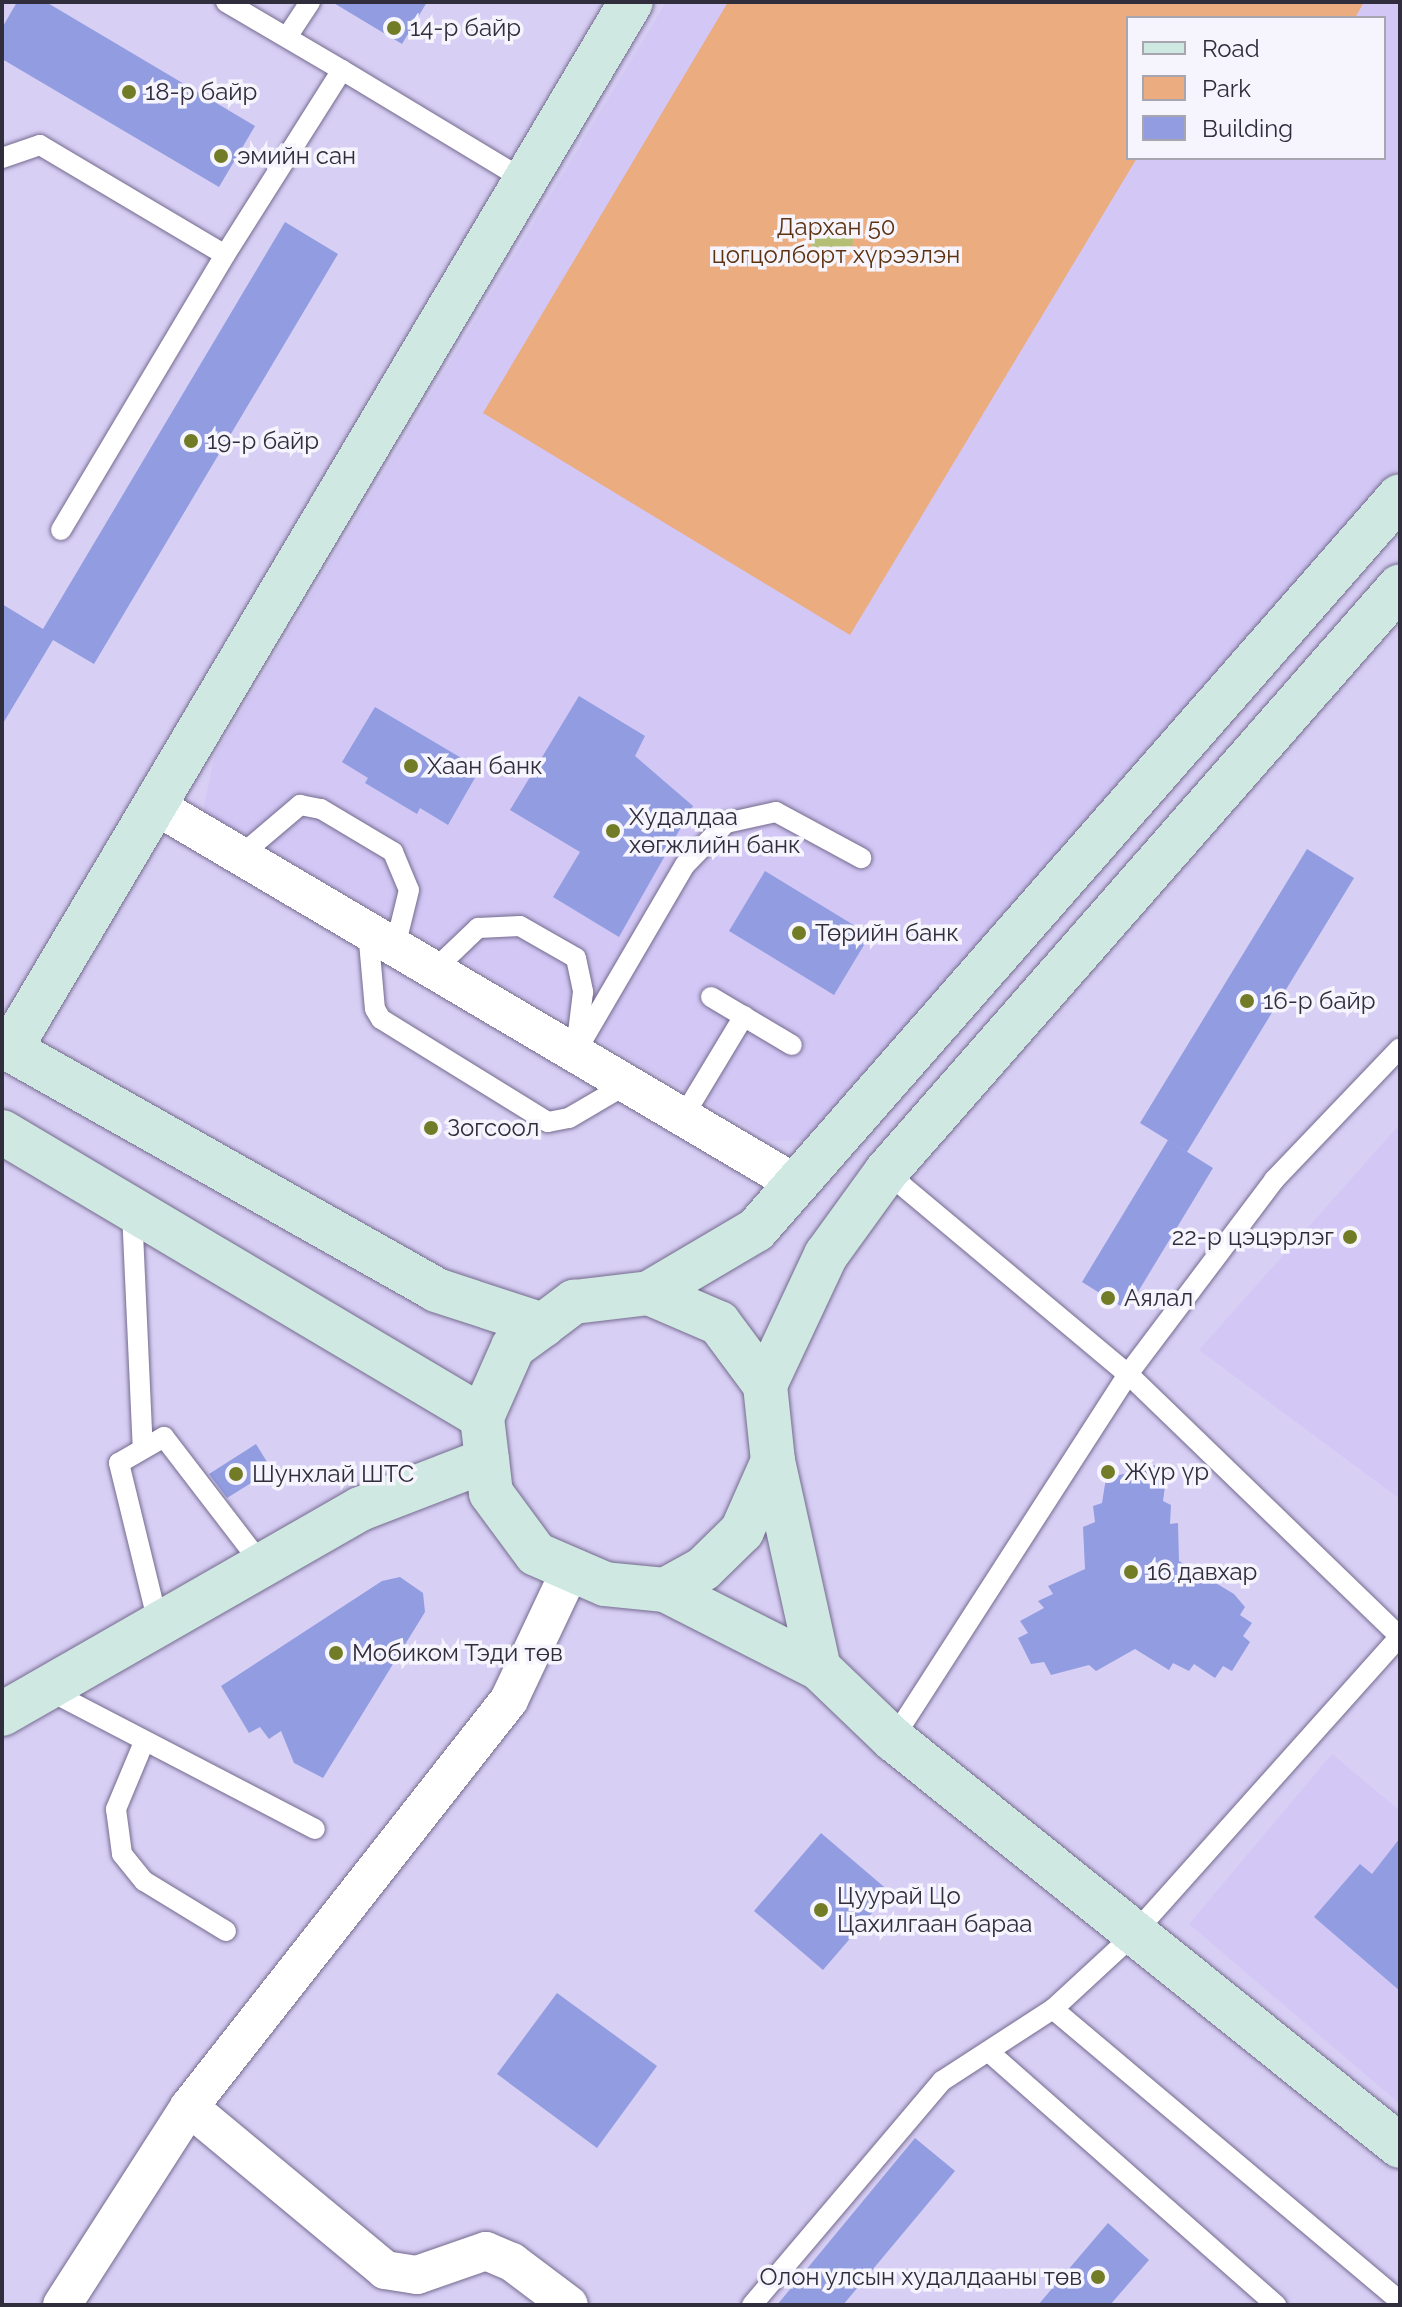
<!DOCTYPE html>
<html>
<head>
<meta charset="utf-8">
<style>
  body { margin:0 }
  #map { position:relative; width:1402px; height:2307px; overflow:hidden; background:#d8cff5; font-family:Raleway,sans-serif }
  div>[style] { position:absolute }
  .built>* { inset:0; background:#d2c7f5 }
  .green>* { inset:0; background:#ebac80 }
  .water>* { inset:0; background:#b4bf75 }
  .round { border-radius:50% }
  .building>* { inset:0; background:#919de0 }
  .roads { filter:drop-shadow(0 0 2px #746b8e) drop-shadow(0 0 2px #746b8e) }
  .lane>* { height:20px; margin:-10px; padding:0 10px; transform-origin:10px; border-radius:10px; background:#fff }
  .street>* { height:38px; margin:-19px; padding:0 19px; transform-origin:19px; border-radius:19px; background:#fff }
  .secondary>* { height:44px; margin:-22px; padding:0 22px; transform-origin:22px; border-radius:22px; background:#cfe8e2 }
  .dots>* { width:22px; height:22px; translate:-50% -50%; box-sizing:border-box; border:4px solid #f6f5fd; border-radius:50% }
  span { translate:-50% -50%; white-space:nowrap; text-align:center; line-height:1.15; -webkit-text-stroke:7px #f6f5fd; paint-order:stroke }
  .poi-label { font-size:24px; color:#302d3c }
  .left { translate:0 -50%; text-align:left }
  .right { translate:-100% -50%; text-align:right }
  .park-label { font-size:24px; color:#5d3210 }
  .frame { position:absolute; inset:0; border:4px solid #302d3c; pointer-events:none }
  .legend { position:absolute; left:1126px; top:16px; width:260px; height:144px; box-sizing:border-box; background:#f6f5fd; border:2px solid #a7a5b0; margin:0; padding:10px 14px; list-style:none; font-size:24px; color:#302d3c }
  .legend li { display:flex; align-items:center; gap:16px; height:40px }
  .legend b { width:40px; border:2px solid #a7a5b0 }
</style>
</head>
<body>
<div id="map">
  <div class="built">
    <div style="clip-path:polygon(evenodd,666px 2px,1400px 2px,1400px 466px,810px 1140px,772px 1141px,203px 811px,214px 757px,666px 2px,1128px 18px,1384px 18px,1384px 158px,1128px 158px,1128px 18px)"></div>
    <div style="clip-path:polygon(1400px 1124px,1400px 1499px,1199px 1350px)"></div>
    <div style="clip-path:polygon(1332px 1754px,1400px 1811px,1400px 2104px,1189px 1924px)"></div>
  </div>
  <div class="green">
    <div style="clip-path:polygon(728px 2px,1364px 2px,1355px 18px,1128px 18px,1128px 158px,1137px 158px,850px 635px,483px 413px)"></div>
  </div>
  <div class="water">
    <div class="round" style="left:811px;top:219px;width:42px;height:42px"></div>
  </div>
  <div class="building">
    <div style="clip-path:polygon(17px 2px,46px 2px,255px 126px,219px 187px,2px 59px,2px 28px)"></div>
    <div style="clip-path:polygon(332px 2px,427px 2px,402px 44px)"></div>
    <div style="clip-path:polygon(285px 222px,338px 254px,94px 664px,53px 640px,2px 725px,2px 604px,43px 629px)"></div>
    <div style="clip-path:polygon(579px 696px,645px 736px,635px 756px,693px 806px,619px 937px,553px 897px,580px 852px,510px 810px)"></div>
    <div style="clip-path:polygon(375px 707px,480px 769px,448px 825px,420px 808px,417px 814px,365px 783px,368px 778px,342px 762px)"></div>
    <div style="clip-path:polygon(1307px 849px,1354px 878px,1187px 1152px,1140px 1123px)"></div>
    <div style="clip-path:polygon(765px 871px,870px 935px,834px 995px,729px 931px)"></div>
    <div style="clip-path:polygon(1168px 1140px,1213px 1168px,1127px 1310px,1082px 1282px)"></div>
    <div style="clip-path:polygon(256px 1444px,272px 1470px,227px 1498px,209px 1474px)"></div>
    <div style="clip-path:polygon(1131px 1462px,1158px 1466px,1156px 1478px,1166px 1479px,1163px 1501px,1171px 1505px,1170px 1524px,1178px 1523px,1179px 1561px,1234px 1594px,1245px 1607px,1240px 1615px,1252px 1623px,1243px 1636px,1250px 1642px,1232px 1671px,1223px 1666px,1215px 1678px,1194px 1664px,1189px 1671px,1173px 1663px,1169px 1670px,1135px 1649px,1096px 1671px,1089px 1665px,1051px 1675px,1044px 1662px,1031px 1664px,1018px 1638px,1028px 1633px,1020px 1621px,1044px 1608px,1038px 1601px,1053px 1594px,1048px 1586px,1085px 1569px,1083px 1527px,1095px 1522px,1093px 1506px,1102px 1503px,1106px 1478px,1128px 1473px)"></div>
    <div style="clip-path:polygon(400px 1577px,423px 1593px,425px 1612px,323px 1778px,294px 1763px,281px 1731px,269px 1739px,260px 1727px,249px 1733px,221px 1686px,382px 1581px)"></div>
    <div style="clip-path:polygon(821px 1833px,890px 1892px,823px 1970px,754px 1911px)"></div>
    <div style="clip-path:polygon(1400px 1838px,1400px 1991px,1314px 1917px,1360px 1864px,1372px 1874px)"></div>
    <div style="clip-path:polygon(557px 1993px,657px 2066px,597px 2148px,497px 2074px)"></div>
    <div style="clip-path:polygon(915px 2138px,955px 2171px,843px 2305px,777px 2305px)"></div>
    <div style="clip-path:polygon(1108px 2223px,1149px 2260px,1110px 2305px,1038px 2305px)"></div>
  </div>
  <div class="roads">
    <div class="lane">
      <div style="left:226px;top:2px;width:134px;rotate:30.4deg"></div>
      <div style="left:287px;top:37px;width:42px;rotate:-56.7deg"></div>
      <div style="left:2px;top:158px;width:40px;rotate:-18.9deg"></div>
      <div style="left:40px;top:145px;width:215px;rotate:30.7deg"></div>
      <div style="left:225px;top:255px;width:219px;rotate:-57.7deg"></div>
      <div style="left:342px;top:70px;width:213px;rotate:31.1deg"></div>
      <div style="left:61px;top:530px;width:320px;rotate:-59.2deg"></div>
      <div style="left:240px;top:856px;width:79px;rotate:-40.4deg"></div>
      <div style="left:300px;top:805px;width:21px;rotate:11deg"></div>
      <div style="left:321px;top:809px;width:84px;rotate:30.8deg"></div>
      <div style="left:393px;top:852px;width:41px;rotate:67.2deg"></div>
      <div style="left:409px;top:890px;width:59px;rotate:103.8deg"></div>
      <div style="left:368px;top:931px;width:78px;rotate:84.9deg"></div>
      <div style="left:375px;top:1009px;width:12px;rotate:59deg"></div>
      <div style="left:381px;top:1019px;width:196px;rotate:31.7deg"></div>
      <div style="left:548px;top:1122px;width:21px;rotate:-11deg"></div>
      <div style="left:569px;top:1118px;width:67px;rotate:-30.4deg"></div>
      <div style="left:434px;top:970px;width:61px;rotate:-43.7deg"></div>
      <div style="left:478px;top:928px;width:42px;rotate:-2.7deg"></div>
      <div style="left:520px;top:926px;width:64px;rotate:29.7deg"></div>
      <div style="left:576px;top:958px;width:35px;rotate:78deg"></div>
      <div style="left:583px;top:992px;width:49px;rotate:97deg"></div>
      <div style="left:711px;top:997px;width:94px;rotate:30.7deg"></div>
      <div style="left:575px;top:1053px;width:218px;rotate:-59.7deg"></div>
      <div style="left:685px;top:865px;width:59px;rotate:-45.7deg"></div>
      <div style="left:726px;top:823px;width:51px;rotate:-12.4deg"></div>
      <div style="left:776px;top:812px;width:97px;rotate:28.4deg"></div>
      <div style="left:683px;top:1117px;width:118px;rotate:-58.9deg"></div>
      <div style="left:886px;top:1172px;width:315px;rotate:39.9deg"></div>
      <div style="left:1128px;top:1374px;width:377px;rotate:44deg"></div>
      <div style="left:132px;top:1211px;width:238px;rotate:87.4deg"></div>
      <div style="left:159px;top:1627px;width:169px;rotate:-103.7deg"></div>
      <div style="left:119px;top:1463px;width:52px;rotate:-30deg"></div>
      <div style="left:164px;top:1437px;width:163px;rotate:52.5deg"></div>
      <div style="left:46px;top:1689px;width:303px;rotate:27.5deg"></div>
      <div style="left:893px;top:1739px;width:434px;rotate:-57.2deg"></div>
      <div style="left:1128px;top:1374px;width:243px;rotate:-53deg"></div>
      <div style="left:1274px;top:1180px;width:182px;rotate:-46.3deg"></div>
      <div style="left:144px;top:1742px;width:73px;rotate:112.7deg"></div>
      <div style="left:116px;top:1809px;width:45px;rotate:82.4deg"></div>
      <div style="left:122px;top:1854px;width:35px;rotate:51deg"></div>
      <div style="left:144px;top:1881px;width:96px;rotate:31.4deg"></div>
      <div style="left:1053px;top:2009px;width:454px;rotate:40.1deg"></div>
      <div style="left:989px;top:2052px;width:383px;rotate:41.4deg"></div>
      <div style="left:752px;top:2305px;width:294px;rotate:-49.7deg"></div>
      <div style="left:942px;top:2081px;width:132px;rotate:-33deg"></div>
      <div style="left:1053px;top:2009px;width:108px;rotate:-42.7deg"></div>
      <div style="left:1132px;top:1936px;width:402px;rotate:-48.2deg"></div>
    </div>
    <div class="street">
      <div style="left:156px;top:806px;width:740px;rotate:30.55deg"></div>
      <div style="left:189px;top:2107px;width:255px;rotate:39.7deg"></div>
      <div style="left:385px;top:2270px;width:32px;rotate:9deg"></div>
      <div style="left:417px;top:2275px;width:73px;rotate:-19.2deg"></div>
      <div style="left:486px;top:2251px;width:28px;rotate:23deg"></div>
      <div style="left:512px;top:2262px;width:71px;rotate:37deg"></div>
      <div style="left:62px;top:2305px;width:235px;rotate:-57.3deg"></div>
      <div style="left:189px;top:2107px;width:518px;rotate:-51.82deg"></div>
      <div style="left:509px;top:1700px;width:145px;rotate:-64.7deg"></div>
    </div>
    <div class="secondary">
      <div style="left:2px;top:1045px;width:498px;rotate:29.4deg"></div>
      <div style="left:436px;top:1290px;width:113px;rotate:18.1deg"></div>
      <div style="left:10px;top:1049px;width:1217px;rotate:-59.33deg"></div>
      <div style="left:2px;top:1132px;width:558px;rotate:30.7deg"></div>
      <div style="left:649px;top:1293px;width:124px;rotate:-30.5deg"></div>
      <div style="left:756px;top:1230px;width:976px;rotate:-48.74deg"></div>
      <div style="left:649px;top:1293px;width:76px;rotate:23.2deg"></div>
      <div style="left:719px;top:1323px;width:77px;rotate:53.4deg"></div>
      <div style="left:765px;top:1385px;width:76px;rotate:84deg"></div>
      <div style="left:773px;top:1461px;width:77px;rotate:113.9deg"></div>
      <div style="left:742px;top:1531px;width:54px;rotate:135.7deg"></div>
      <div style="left:703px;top:1569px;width:43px;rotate:151.1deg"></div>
      <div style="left:665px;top:1590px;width:60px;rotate:-174.3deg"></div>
      <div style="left:605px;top:1584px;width:75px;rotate:-156.5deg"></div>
      <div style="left:536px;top:1554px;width:76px;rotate:-126.4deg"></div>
      <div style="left:491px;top:1493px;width:77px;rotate:-96.8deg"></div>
      <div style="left:482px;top:1417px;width:77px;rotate:-66.1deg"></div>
      <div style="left:513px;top:1347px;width:37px;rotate:-36deg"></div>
      <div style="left:543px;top:1325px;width:39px;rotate:-37deg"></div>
      <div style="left:574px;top:1302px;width:76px;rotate:-6.8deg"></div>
      <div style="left:765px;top:1385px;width:144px;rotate:-64.9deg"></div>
      <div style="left:826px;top:1255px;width:102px;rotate:-54.1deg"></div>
      <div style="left:886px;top:1172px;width:779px;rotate:-48.74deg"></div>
      <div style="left:773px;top:1461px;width:212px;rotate:77.5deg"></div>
      <div style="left:665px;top:1590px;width:173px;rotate:26.9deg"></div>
      <div style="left:819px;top:1668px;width:103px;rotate:43.8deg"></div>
      <div style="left:893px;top:1739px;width:650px;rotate:38.76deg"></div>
      <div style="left:2px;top:1714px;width:413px;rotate:-29.8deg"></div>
      <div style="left:360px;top:1509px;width:136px;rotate:-21.1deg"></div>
    </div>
  </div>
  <div class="dots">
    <div style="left:394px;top:28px;background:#727c27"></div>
    <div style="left:129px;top:92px;background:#727c27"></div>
    <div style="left:221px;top:156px;background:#727c27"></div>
    <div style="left:191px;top:441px;background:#727c27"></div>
    <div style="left:411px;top:766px;background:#727c27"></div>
    <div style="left:613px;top:831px;background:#727c27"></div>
    <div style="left:799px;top:933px;background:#727c27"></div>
    <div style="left:1247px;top:1001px;background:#727c27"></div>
    <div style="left:431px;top:1128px;background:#727c27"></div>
    <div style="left:1350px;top:1237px;background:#727c27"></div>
    <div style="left:1108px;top:1298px;background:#727c27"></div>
    <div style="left:1108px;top:1472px;background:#727c27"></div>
    <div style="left:236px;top:1474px;background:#727c27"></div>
    <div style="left:1131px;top:1572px;background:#727c27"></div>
    <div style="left:336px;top:1653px;background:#727c27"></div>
    <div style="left:821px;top:1910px;background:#727c27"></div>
    <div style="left:1098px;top:2277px;background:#727c27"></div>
  </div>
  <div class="poi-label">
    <span class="left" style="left:410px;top:28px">14-р байр</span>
    <span class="left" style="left:145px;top:92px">18-р байр</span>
    <span class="left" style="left:237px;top:156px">эмийн сан</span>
    <span class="left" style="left:207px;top:441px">19-р байр</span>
    <span class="left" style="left:427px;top:766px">Хаан банк</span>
    <span class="left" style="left:629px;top:831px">Худалдаа<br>хөгжлийн банк</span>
    <span class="left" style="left:815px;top:933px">Төрийн банк</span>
    <span class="left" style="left:1263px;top:1001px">16-р байр</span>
    <span class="left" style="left:447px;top:1128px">Зогсоол</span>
    <span class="right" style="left:1334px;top:1237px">22-р цэцэрлэг</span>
    <span class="left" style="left:1124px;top:1298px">Аялал</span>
    <span class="left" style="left:1124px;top:1472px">Жүр үр</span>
    <span class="left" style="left:252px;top:1474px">Шунхлай ШТС</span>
    <span class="left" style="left:1147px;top:1572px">16 давхар</span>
    <span class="left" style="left:352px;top:1653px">Мобиком Тэди төв</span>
    <span class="left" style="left:837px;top:1910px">Цуурай Цо<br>Цахилгаан бараа</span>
    <span class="right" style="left:1082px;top:2277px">Олон улсын худалдааны төв</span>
  </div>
  <div class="park-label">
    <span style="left:836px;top:241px">Дархан 50<br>цогцолборт хүрээлэн</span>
  </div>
  <div class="frame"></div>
  <ul class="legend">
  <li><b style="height:10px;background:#cfe8e2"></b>Road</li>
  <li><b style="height:22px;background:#ebac80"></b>Park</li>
  <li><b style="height:22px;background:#919de0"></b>Building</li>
  </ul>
</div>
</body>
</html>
